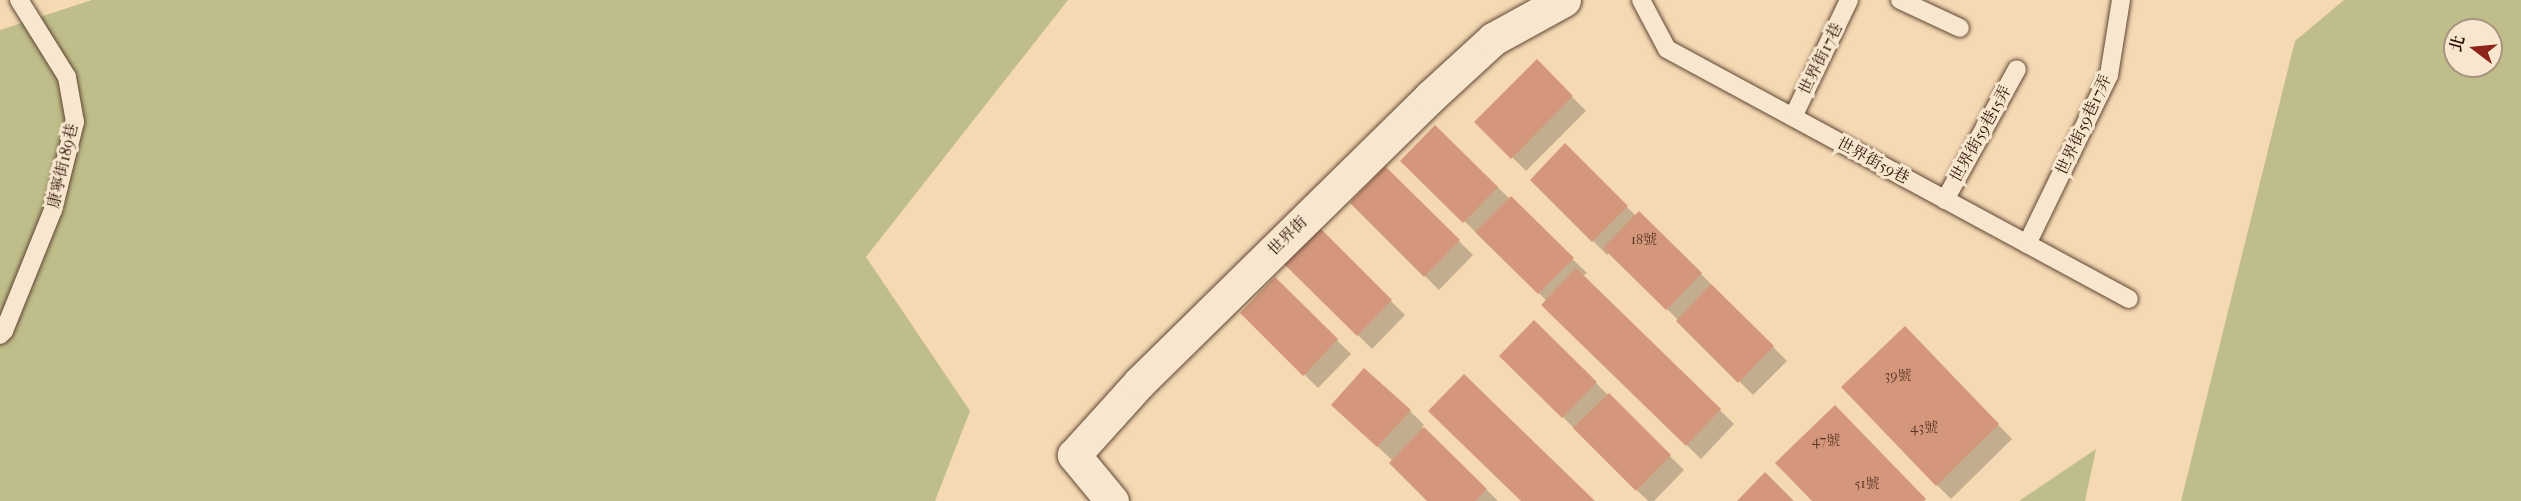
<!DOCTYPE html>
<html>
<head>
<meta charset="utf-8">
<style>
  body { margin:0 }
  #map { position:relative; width:2521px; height:501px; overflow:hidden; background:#f4d9b3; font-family:"IM FELL French Canon","Noto Serif TC",serif }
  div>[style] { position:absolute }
  .green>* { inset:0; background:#bfbe8a }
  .shadow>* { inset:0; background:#0003 }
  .building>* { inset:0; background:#d5977b }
  .roads { filter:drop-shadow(0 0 2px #604734) drop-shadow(0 0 2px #604734) }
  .service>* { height:18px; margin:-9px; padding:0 9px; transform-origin:9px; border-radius:9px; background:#f8e6ce }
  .minor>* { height:33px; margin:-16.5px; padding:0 16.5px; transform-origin:16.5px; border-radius:16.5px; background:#f8e6ce }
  span { translate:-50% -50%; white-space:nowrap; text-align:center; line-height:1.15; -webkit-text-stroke:6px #f8e6ce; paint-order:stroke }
  .number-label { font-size:14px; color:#583626 }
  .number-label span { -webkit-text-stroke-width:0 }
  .street-label { font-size:16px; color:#2f160a }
  .north { position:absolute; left:2443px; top:18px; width:60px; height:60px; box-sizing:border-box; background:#f8e6ce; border:2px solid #a89380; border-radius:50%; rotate:286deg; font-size:16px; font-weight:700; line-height:24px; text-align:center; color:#2f160a }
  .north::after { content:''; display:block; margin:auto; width:21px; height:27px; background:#8f2418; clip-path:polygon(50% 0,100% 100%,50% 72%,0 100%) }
</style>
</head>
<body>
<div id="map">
  <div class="green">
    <div style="clip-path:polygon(92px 0,1068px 0,866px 257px,970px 411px,935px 501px,0 501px,0 30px)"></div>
    <div style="clip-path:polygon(evenodd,2344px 0,2521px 0,2521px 501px,2181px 501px,2295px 41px,2344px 0,2455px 30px,2491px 30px,2491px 66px,2455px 66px,2455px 30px)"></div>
    <div style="clip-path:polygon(2096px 449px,2085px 501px,2019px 501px)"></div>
  </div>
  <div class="shadow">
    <div style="clip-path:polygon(1537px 61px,1586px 111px,1526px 171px,1477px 122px)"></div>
    <div style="clip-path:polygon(1435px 127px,1587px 273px,1583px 276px,1734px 424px,1701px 459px,1543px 305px,1547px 301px,1402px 161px)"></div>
    <div style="clip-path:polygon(1565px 145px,1636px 216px,1701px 274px,1787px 361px,1753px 395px,1610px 252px,1607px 255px,1532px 180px)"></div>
    <div style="clip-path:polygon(1385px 168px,1473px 255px,1439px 290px,1352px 203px)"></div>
    <div style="clip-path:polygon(1317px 228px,1405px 315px,1372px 349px,1284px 262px)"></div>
    <div style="clip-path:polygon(1275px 279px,1351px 354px,1318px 388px,1242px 313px)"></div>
    <div style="clip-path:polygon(1534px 322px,1684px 470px,1654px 501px,1648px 501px,1501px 356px)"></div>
    <div style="clip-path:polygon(1919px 342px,2012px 439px,1951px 499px,1937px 485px)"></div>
    <div style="clip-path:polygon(1410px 411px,1424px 425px,1422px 427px,1498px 501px,1429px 501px,1393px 461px,1347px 418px)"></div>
  </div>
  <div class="building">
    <div style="clip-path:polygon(1537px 59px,1573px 96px,1511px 159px,1474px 122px)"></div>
    <div style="clip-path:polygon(1435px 125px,1498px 187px,1463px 223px,1400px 161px)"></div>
    <div style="clip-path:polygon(1565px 143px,1628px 206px,1592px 242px,1530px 180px)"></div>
    <div style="clip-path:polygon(1385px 166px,1460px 240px,1424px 277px,1350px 203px)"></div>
    <div style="clip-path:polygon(1511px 196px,1574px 258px,1538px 294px,1475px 232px)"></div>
    <div style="clip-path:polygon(1639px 211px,1702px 273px,1666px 310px,1603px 248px)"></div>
    <div style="clip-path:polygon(1317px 225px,1392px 300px,1357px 336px,1282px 262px)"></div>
    <div style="clip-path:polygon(1576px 268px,1721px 409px,1686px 446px,1541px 305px)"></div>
    <div style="clip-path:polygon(1275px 277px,1338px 339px,1303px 376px,1240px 313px)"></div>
    <div style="clip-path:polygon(1711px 284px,1774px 346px,1738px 383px,1676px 321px)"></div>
    <div style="clip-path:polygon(1534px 320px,1597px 382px,1562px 418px,1499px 356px)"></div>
    <div style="clip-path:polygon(1905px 326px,1999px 424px,1936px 486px,1841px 387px)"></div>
    <div style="clip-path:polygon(1364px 368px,1411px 410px,1377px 447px,1331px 405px)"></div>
    <div style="clip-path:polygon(1464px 374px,1535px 443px,1595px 501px,1521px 501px,1428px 411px)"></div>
    <div style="clip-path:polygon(1609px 393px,1671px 455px,1636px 491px,1573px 428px)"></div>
    <div style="clip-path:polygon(1835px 405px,1926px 499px,1924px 501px,1812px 501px,1775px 463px)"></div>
    <div style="clip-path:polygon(1424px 427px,1487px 489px,1475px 501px,1427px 501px,1389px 463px)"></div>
    <div style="clip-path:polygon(1765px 472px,1794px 501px,1737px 501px)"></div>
  </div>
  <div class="roads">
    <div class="service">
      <div style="left:1641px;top:0;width:55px;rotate:62deg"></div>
      <div style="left:1667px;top:49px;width:525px;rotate:28.42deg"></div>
      <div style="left:1900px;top:0;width:66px;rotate:25deg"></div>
      <div style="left:1793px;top:117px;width:130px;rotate:-64.4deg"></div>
      <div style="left:1945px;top:200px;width:149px;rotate:-61.2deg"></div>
      <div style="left:2027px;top:244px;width:188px;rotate:-64.1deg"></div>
      <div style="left:2109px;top:75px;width:76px;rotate:-80.9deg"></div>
      <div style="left:0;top:335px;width:6px;rotate:-45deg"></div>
      <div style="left:4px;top:331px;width:131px;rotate:-68deg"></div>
      <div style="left:53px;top:210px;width:91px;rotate:-76deg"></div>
      <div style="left:75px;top:122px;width:46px;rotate:-100.1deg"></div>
      <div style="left:67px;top:77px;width:91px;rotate:-121.9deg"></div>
    </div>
    <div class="minor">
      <div style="left:1112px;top:501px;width:60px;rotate:-129.6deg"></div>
      <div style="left:1074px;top:455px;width:98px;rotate:-47.9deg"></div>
      <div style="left:1140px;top:382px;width:407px;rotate:-44.5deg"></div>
      <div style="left:1430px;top:97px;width:86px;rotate:-42.6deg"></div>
      <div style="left:1493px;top:39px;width:81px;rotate:-28.8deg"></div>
    </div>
  </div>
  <div class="number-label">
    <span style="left:1644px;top:240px">18號</span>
    <span style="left:1898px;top:376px">39號</span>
    <span style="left:1924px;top:428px">43號</span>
    <span style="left:1826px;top:441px">47號</span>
    <span style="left:1867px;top:484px">51號</span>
  </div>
  <div class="street-label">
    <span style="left:1821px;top:59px;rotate:-64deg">世界街17巷</span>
    <span style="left:2084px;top:125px;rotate:-65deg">世界街59巷17弄</span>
    <span style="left:1981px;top:134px;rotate:-61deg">世界街59巷15弄</span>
    <span style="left:1873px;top:161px;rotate:28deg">世界街59巷</span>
    <span style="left:63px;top:166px;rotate:-77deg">康寧街189巷</span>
    <span style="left:1288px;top:236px;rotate:-45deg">世界街</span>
  </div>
  <div class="north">北</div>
</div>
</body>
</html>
